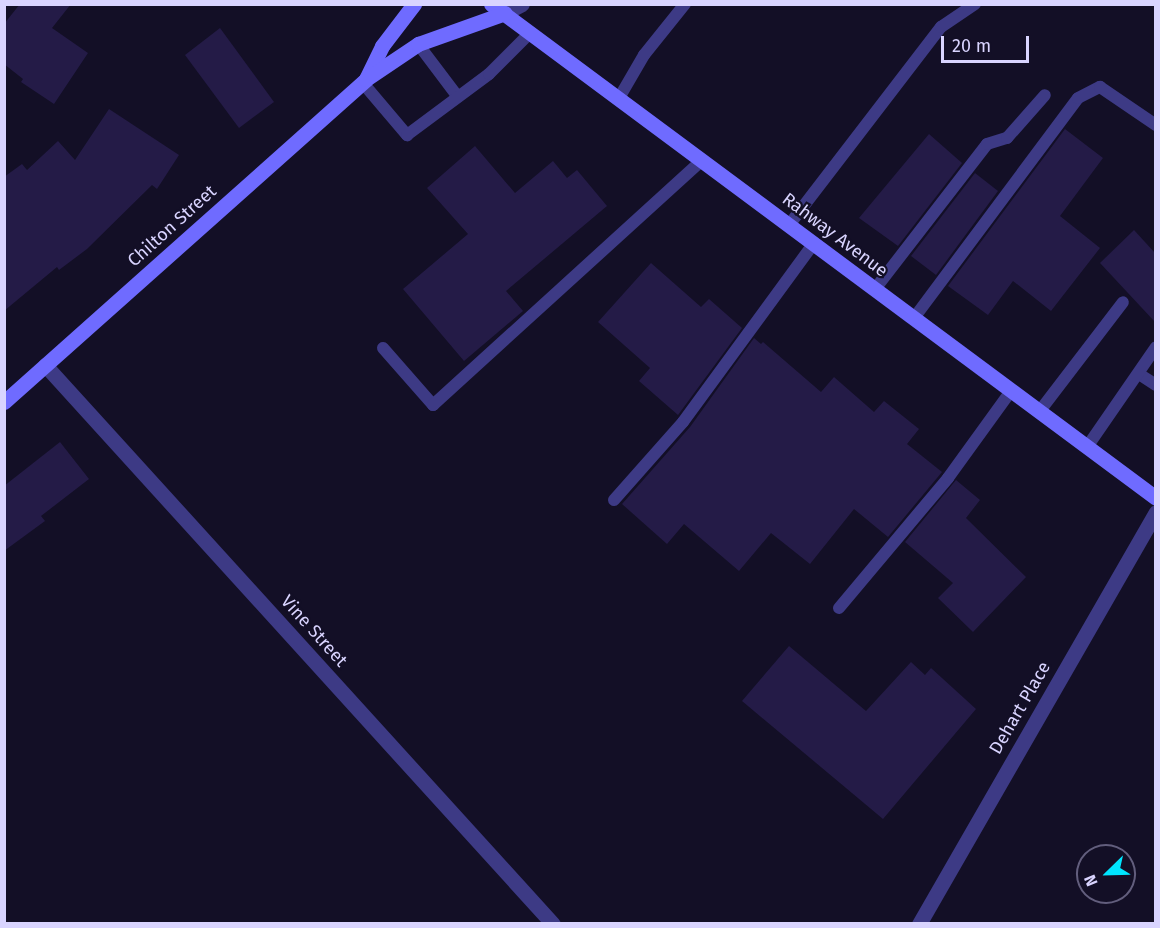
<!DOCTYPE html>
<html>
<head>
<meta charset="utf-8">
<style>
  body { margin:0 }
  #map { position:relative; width:1160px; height:928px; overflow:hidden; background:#130f26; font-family:"Fira Sans",sans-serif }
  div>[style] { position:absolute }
  .building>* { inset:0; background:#241b47 }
  .service>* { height:12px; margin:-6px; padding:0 6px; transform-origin:6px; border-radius:6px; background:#3d3a85 }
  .minor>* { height:15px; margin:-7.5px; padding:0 7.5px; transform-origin:7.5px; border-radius:7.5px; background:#3d3a85 }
  .secondary>* { height:15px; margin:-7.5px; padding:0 7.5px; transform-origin:7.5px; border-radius:7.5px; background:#6f6bff }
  span { translate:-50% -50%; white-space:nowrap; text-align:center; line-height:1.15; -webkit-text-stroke:4.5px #130f26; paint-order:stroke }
  .street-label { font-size:18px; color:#d9d4ff }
  .frame { position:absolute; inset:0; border:6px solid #d9d4ff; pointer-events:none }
  .north { position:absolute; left:1076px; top:844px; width:60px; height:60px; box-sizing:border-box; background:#130f26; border:2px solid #625e7d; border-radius:50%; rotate:247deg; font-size:16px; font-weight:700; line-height:24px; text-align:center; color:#d9d4ff }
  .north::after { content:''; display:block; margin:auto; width:21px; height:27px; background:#00e5ff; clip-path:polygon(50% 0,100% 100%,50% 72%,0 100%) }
  .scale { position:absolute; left:941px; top:36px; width:88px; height:27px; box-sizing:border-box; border:3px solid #d9d4ff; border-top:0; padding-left:8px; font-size:18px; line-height:21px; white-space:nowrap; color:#d9d4ff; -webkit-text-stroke:4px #130f26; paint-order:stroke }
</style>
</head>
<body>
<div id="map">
  <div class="building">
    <div style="clip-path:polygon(20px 4px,71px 4px,52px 28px,88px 53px,54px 104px,21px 82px,23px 79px,4px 64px,4px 24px)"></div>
    <div style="clip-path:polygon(220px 28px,274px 102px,239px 128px,185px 55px)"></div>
    <div style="clip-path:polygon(109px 109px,179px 155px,157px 189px,152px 185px,87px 249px,59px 270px,57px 267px,4px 311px,4px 177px,22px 164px,27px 170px,58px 141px,75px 160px)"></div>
    <div style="clip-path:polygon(1065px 129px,1103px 158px,1060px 216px,1100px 248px,1051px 311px,1013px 281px,988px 315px,948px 286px)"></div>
    <div style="clip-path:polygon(929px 134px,962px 163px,898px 246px,859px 218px)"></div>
    <div style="clip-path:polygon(475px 146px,515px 193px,553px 161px,567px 178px,577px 170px,607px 206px,506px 291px,523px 311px,464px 361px,403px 289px,468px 234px,427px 188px)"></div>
    <div style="clip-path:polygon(975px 173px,998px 191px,936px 275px,911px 256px)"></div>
    <div style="clip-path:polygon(1134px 230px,1155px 253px,1155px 322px,1100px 263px)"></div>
    <div style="clip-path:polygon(651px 263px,701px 307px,709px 299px,742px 328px,678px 415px,639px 381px,650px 368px,598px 322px)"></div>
    <div style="clip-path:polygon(754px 338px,761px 344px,763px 342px,821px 392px,834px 377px,874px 412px,884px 401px,919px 429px,907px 444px,942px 472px,888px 537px,854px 509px,810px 564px,771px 533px,739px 571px,684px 524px,667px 544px,622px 504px,690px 427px)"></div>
    <div style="clip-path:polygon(60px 442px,89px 479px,41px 516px,45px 521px,4px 551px,4px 486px)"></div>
    <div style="clip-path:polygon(956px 480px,980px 500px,966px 518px,1026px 577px,973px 632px,938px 598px,953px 583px,905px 542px)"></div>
    <div style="clip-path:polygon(789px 646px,866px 711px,911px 662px,925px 675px,931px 668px,976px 709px,883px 819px,742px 701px)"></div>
  </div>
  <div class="service">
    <div style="left:418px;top:44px;width:66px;rotate:53deg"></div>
    <div style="left:362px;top:82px;width:70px;rotate:49.7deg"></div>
    <div style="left:407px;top:135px;width:102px;rotate:-36.6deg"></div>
    <div style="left:489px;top:74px;width:59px;rotate:-45deg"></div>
    <div style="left:619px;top:98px;width:50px;rotate:-59.8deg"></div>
    <div style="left:644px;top:55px;width:65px;rotate:-51.2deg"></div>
    <div style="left:789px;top:225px;width:250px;rotate:-52.5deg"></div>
    <div style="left:941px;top:27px;width:41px;rotate:-34.1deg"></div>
    <div style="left:875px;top:289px;width:183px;rotate:-52.3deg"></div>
    <div style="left:987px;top:144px;width:21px;rotate:-17deg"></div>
    <div style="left:1007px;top:138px;width:57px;rotate:-48.5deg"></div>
    <div style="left:914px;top:318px;width:274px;rotate:-53.3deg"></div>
    <div style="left:1078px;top:98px;width:25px;rotate:-27deg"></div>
    <div style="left:1100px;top:87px;width:68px;rotate:34.2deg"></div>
    <div style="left:383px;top:348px;width:76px;rotate:48.7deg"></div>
    <div style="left:433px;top:405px;width:364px;rotate:-42.3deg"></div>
    <div style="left:1139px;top:374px;width:20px;rotate:33deg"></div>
    <div style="left:1039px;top:412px;width:138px;rotate:-52.6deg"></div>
    <div style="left:1087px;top:447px;width:121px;rotate:-55.4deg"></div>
    <div style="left:614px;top:500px;width:104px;rotate:-48.5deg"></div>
    <div style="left:683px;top:422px;width:222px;rotate:-53.8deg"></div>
    <div style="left:839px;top:608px;width:170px;rotate:-50deg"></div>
    <div style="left:948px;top:478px;width:107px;rotate:-54.1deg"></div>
  </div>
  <div class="minor">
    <div style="left:505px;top:13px;width:19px;rotate:-28deg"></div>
    <div style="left:45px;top:365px;width:755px;rotate:47.74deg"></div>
    <div style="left:919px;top:924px;width:475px;rotate:-60.1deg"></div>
  </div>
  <div class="secondary">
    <div style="left:491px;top:4px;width:828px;rotate:36.61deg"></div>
    <div style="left:366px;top:79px;width:37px;rotate:-64deg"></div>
    <div style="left:382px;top:46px;width:53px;rotate:-52.7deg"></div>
    <div style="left:4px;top:402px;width:485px;rotate:-41.7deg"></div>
    <div style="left:366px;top:79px;width:63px;rotate:-33.9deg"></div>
    <div style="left:418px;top:44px;width:92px;rotate:-19.6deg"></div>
  </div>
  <div class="street-label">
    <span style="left:172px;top:226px;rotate:-42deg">Chilton Street</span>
    <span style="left:835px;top:235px;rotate:37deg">Rahway Avenue</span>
    <span style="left:314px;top:631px;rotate:48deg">Vine Street</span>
    <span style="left:1020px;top:708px;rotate:-60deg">Dehart Place</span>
  </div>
  <div class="frame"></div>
  <div class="north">N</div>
  <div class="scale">20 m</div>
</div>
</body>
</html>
